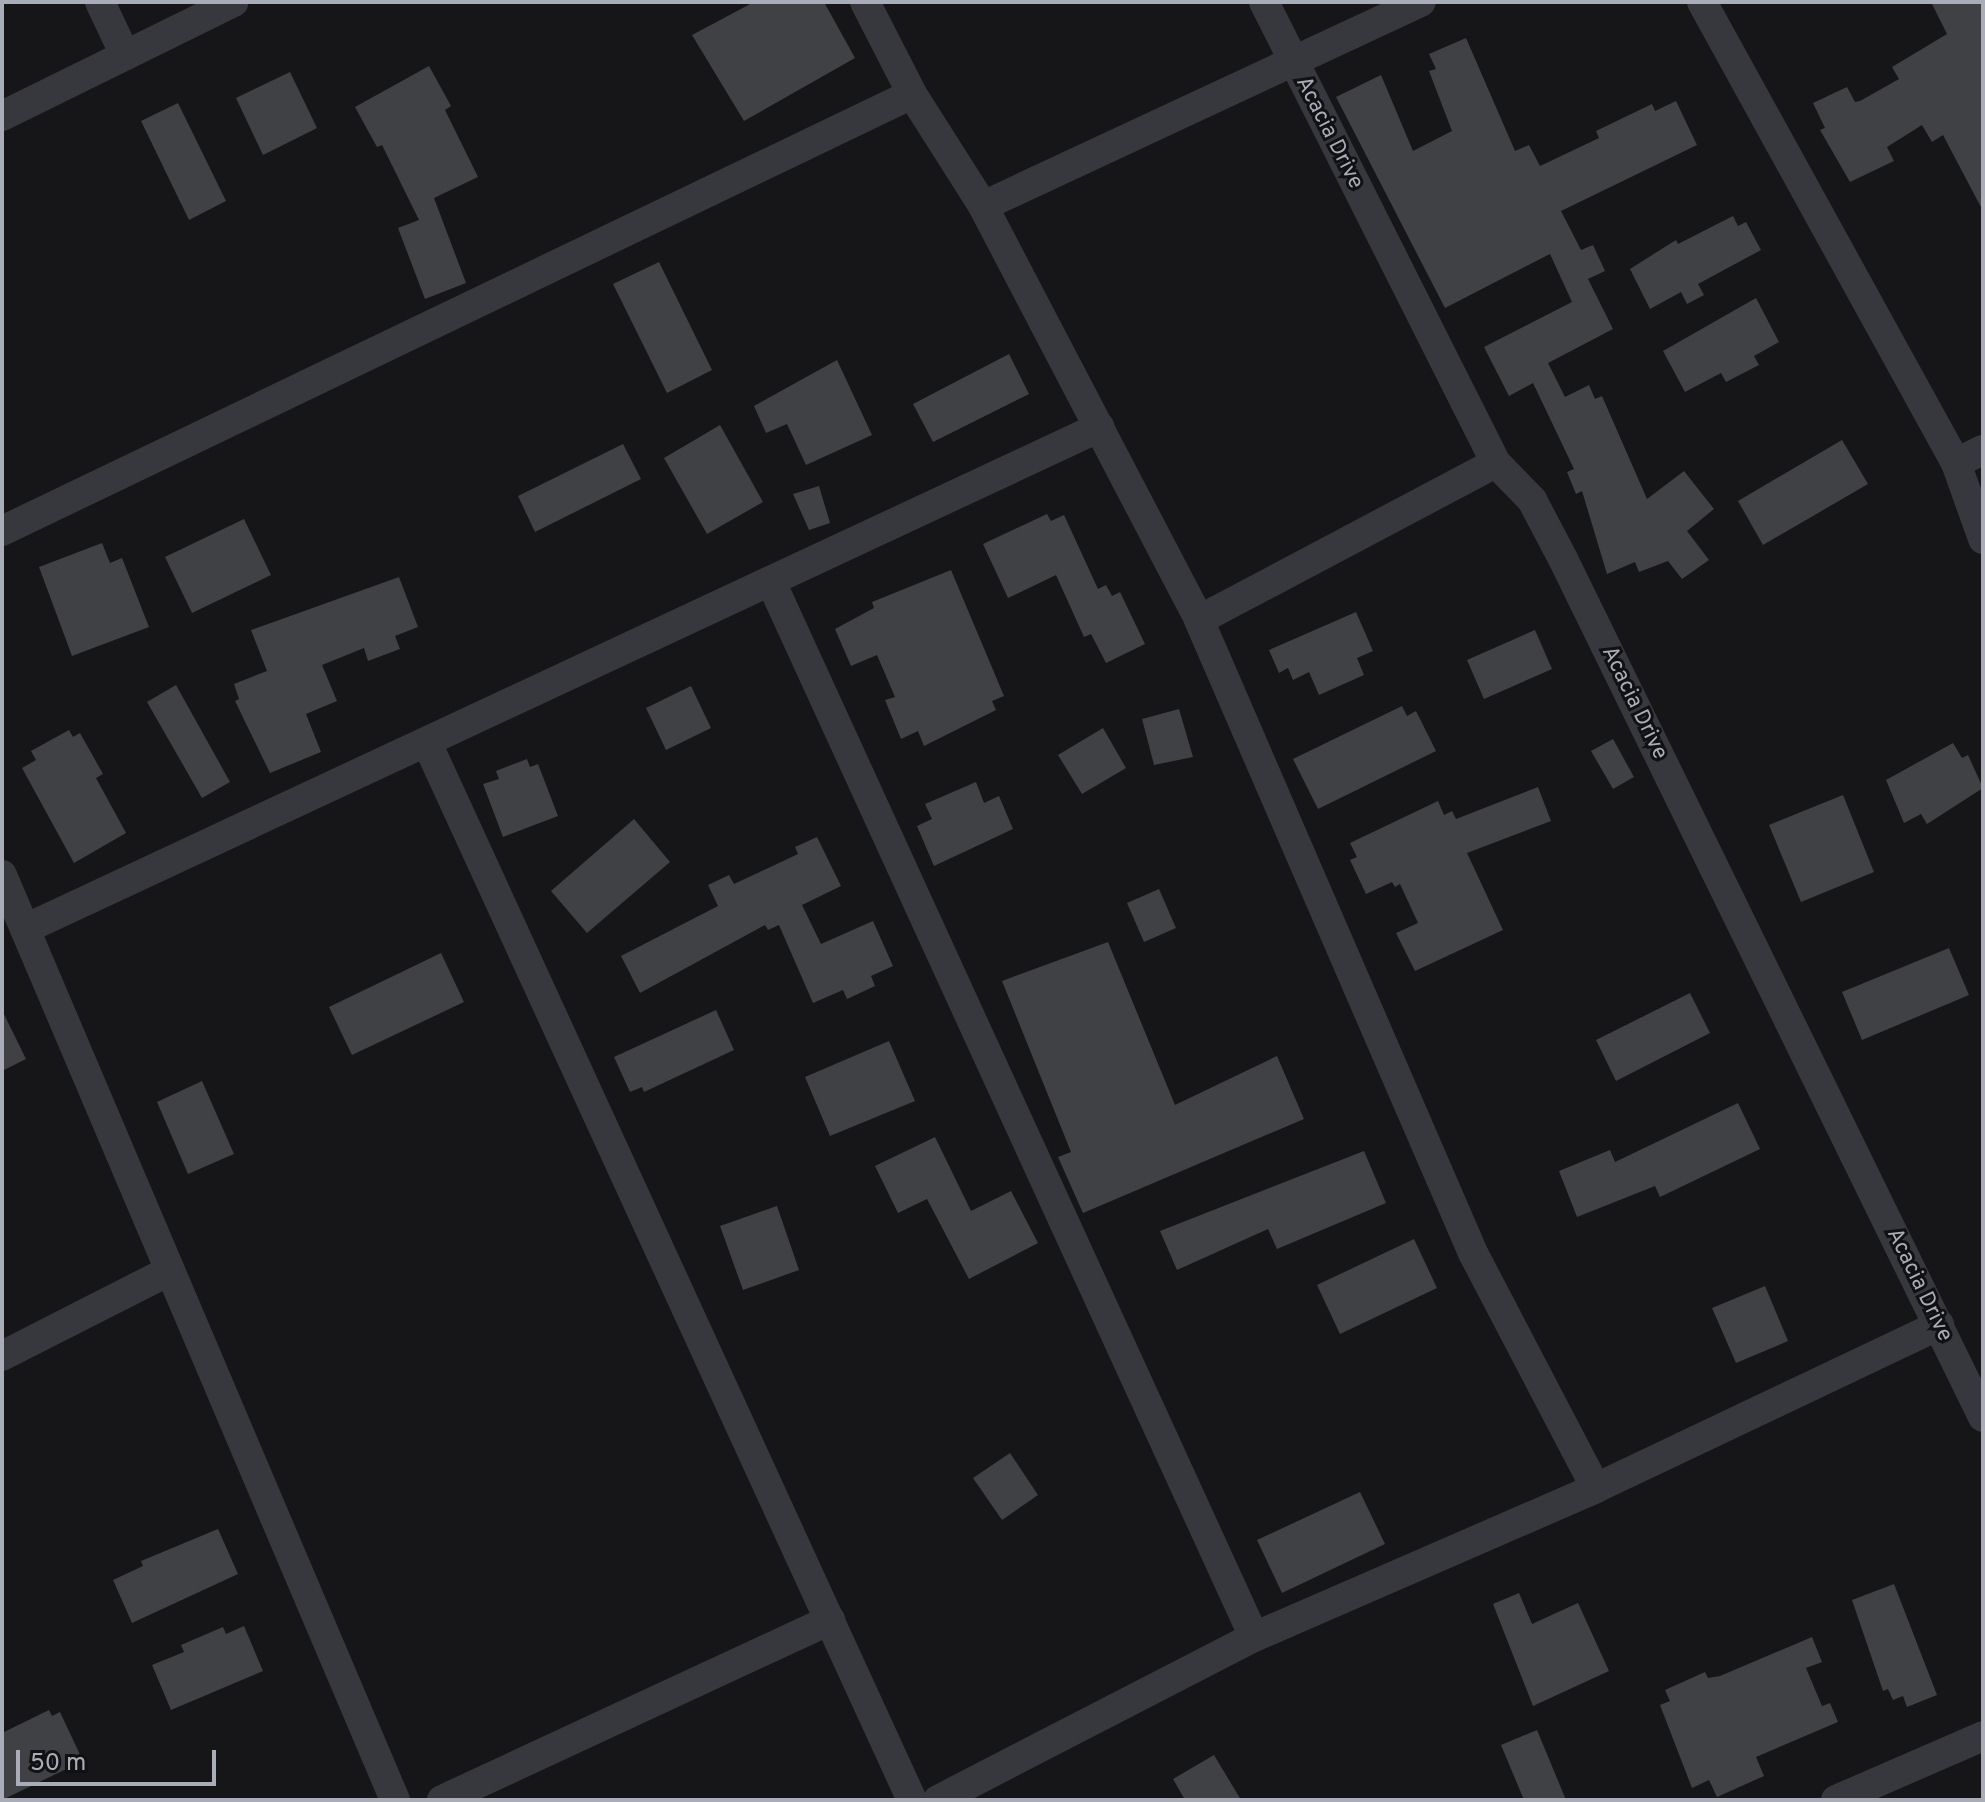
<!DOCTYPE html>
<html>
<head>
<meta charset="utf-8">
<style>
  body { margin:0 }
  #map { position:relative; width:1985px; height:1802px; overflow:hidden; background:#161618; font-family:Overpass,sans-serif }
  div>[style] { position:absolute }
  .building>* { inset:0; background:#404145 }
  .minor>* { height:30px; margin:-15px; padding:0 15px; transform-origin:15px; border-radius:15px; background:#37383d }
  span { translate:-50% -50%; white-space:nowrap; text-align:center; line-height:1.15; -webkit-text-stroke:6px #111113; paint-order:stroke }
  .street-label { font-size:22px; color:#a8adb8 }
  .frame { position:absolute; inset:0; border:4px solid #a8adb8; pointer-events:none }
  .scale { position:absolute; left:16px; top:1750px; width:200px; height:36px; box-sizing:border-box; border:4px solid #a8adb8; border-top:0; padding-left:10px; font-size:24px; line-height:28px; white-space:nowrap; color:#a8adb8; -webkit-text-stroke:6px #111113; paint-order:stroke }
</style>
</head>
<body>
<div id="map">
  <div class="building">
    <div style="clip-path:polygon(754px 2px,824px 2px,855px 58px,744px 121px,692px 35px)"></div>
    <div style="clip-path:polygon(1931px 2px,1983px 2px,1983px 211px,1943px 135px,1932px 142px,1922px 125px,1887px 147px,1894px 161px,1850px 182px,1820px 130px,1825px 128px,1813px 103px,1847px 87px,1855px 102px,1860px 101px,1899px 79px,1892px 67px,1947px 34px)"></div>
    <div style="clip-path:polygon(1466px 38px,1515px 151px,1529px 145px,1540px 166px,1599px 138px,1596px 131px,1652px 104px,1655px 111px,1676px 101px,1697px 145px,1561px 211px,1581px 250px,1593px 245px,1605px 271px,1588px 279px,1613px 329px,1548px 363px,1565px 397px,1589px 385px,1595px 399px,1602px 396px,1647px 499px,1684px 471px,1714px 509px,1687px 531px,1709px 560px,1682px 579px,1668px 561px,1639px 572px,1635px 562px,1607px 574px,1582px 491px,1576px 494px,1567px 472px,1574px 469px,1533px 383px,1509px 396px,1484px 347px,1572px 302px,1550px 254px,1445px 308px,1336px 97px,1381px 75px,1413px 151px,1452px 131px,1429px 71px,1436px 69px,1429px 54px)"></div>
    <div style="clip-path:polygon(429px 66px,451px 106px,445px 110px,478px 177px,434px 198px,466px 283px,425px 299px,398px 228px,419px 220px,382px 145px,377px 147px,355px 107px)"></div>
    <div style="clip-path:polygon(290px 72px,317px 128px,263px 155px,236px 98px)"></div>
    <div style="clip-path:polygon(178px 103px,226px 201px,189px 220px,141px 121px)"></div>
    <div style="clip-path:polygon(1733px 216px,1738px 226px,1746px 222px,1761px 250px,1698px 284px,1704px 295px,1687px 304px,1681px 292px,1650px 309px,1630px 269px,1676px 240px,1678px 244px)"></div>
    <div style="clip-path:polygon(659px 262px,712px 370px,667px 393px,613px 284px)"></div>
    <div style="clip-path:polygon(1756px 298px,1779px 342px,1754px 356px,1759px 365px,1726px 382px,1721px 373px,1685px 392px,1663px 351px)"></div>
    <div style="clip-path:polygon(1009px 354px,1029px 394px,933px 442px,913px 404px)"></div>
    <div style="clip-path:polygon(837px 360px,872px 435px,806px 465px,787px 424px,766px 433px,754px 406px)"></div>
    <div style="clip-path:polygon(720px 425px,763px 502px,707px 534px,664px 458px)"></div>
    <div style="clip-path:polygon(1842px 440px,1868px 484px,1763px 545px,1738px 501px)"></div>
    <div style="clip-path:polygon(623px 444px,641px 479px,535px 532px,518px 496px)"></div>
    <div style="clip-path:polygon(819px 486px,830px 523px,809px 530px,793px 494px)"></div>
    <div style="clip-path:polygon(1047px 514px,1051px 521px,1064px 515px,1098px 589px,1106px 585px,1112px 596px,1120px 592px,1145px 644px,1106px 663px,1091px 634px,1084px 637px,1056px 575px,1008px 598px,983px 544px)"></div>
    <div style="clip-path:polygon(244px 519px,271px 575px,192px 613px,165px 557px)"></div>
    <div style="clip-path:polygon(102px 543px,110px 563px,122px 558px,149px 627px,72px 656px,39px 567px)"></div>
    <div style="clip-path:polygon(951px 570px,1004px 696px,992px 701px,996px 710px,924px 746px,918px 731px,901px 739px,885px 700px,895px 697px,877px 655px,851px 666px,835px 629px,874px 608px,872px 602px)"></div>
    <div style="clip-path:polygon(399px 577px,418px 627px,395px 636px,400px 649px,368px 661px,364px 648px,322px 665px,337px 701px,306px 714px,321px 752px,270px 773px,235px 701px,239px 699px,234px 684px,267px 671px,251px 630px)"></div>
    <div style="clip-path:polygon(1356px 612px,1373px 651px,1357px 658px,1364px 675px,1319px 695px,1309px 672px,1293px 680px,1288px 668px,1279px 673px,1269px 650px)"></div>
    <div style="clip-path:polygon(1535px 630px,1552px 669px,1484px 699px,1467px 660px)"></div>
    <div style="clip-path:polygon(176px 685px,230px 782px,202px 798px,147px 702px)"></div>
    <div style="clip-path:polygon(691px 686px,711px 728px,666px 750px,646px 708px)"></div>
    <div style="clip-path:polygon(1402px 706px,1407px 716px,1416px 711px,1436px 751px,1318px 809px,1293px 759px)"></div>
    <div style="clip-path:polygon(1179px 709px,1193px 757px,1154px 765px,1142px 719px)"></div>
    <div style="clip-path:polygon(1103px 728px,1126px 768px,1082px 794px,1058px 755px)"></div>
    <div style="clip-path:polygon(69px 730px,73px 737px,80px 733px,103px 774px,96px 778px,126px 833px,74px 863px,22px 768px,36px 760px,31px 751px)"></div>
    <div style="clip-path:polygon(1613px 739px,1634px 777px,1613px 789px,1591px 751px)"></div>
    <div style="clip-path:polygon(1953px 743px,1962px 758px,1968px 755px,1983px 788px,1927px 824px,1921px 814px,1904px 823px,1886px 780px)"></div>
    <div style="clip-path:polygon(527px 759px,530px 767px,538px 764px,558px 816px,503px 837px,483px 784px,499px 779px,496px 771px)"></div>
    <div style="clip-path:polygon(976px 782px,984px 803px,999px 796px,1013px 829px,934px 866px,917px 826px,932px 819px,925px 804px)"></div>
    <div style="clip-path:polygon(1538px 787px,1551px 821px,1467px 853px,1503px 930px,1415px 971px,1396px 933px,1418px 923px,1400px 884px,1395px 887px,1392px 882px,1366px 894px,1350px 860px,1357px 857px,1350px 843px,1438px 801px,1444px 815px,1452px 811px,1456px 819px)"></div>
    <div style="clip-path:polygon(1843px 795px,1874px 872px,1801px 902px,1769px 825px)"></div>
    <div style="clip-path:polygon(634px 819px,670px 862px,587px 933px,551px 891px)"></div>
    <div style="clip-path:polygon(817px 837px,841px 886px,802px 905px,821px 944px,873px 921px,893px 966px,871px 976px,875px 986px,847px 999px,843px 990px,813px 1003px,779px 925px,768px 930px,765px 925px,640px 993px,621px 956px,718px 906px,708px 885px,729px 875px,734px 884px,798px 854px,795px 847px)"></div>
    <div style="clip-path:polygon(1159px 889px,1176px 928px,1144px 942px,1127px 903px)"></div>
    <div style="clip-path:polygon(1108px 942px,1175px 1105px,1277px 1056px,1304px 1119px,1083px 1213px,1058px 1157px,1071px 1152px,1002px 981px)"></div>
    <div style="clip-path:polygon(1949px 948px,1969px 995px,1862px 1040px,1842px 992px)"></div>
    <div style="clip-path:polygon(441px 953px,464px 1002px,352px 1055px,329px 1007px)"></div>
    <div style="clip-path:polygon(1690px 993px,1710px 1033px,1616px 1081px,1596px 1040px)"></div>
    <div style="clip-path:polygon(2px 1010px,26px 1059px,2px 1071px)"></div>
    <div style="clip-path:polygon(716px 1010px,734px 1050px,644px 1092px,642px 1087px,630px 1092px,614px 1057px)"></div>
    <div style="clip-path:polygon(889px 1041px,915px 1101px,830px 1136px,805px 1077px)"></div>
    <div style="clip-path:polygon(202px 1081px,234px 1154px,188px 1174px,157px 1102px)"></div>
    <div style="clip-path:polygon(1738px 1103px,1760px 1149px,1660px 1197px,1655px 1186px,1577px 1217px,1559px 1171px,1610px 1150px,1615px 1162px)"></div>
    <div style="clip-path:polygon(935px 1137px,971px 1211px,1011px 1191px,1038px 1243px,969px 1279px,927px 1199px,898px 1213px,875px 1166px)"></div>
    <div style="clip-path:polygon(1364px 1151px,1386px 1203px,1277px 1249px,1268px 1229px,1177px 1270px,1160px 1231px)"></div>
    <div style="clip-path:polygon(777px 1206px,799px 1270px,743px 1290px,720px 1226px)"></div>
    <div style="clip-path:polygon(1414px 1239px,1437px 1288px,1340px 1334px,1317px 1285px)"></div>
    <div style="clip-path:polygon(1765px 1286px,1788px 1341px,1736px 1363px,1712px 1308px)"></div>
    <div style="clip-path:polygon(1010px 1453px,1038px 1495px,1002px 1520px,973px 1478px)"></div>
    <div style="clip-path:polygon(1360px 1492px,1385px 1544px,1282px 1593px,1257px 1540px)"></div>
    <div style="clip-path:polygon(218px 1529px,238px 1574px,132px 1623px,113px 1580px,143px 1566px,141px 1561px)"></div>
    <div style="clip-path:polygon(1894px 1584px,1937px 1695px,1907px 1707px,1903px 1696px,1893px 1700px,1888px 1689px,1883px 1691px,1852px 1600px)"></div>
    <div style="clip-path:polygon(1519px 1593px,1532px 1624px,1578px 1603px,1609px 1671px,1533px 1706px,1493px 1604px)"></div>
    <div style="clip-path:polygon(244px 1626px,263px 1671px,171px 1710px,152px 1665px,184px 1652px,181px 1645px,223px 1627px,226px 1634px)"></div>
    <div style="clip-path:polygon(1812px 1637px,1822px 1662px,1806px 1668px,1822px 1706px,1830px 1703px,1838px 1722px,1756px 1757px,1764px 1776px,1717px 1797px,1709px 1780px,1692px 1788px,1660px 1705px,1670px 1701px,1665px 1690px,1705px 1672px,1708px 1678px,1720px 1676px)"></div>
    <div style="clip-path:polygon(49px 1710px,52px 1716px,60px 1712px,83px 1761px,2px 1800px,2px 1733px)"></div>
    <div style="clip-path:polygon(1537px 1730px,1566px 1800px,1524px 1800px,1501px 1745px)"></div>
    <div style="clip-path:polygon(1214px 1755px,1241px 1800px,1185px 1800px,1173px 1779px)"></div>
  </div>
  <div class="minor">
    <div style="left:100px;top:2px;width:59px;rotate:64.7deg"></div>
    <div style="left:865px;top:2px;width:103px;rotate:62.9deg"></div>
    <div style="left:912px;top:94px;width:133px;rotate:57.6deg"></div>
    <div style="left:983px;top:206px;width:467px;rotate:62.4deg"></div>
    <div style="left:1199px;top:620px;width:690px;rotate:66.59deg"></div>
    <div style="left:1473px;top:1253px;width:265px;rotate:62.4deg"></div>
    <div style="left:1264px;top:2px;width:516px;rotate:63.29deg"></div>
    <div style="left:1496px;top:463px;width:52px;rotate:45.8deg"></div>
    <div style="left:1532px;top:500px;width:67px;rotate:62.3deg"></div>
    <div style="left:1563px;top:559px;width:955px;rotate:63.92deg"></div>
    <div style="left:1702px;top:2px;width:526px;rotate:61.15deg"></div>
    <div style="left:1956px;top:463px;width:30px;rotate:-26deg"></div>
    <div style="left:2px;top:116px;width:258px;rotate:-26.2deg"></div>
    <div style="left:983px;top:206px;width:483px;rotate:-25deg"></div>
    <div style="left:1956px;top:463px;width:81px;rotate:70.4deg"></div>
    <div style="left:2px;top:531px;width:1009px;rotate:-25.65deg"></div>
    <div style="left:772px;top:584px;width:1158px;rotate:65.4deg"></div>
    <div style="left:1199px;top:620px;width:336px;rotate:-27.9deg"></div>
    <div style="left:428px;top:745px;width:1161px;rotate:65.36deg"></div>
    <div style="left:2px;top:875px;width:1005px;rotate:66.98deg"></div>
    <div style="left:25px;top:929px;width:1186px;rotate:-25.03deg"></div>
    <div style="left:2px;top:1356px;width:185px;rotate:-27deg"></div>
    <div style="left:442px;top:1800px;width:428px;rotate:-24.9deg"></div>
    <div style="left:938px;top:1800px;width:356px;rotate:-27.3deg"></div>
    <div style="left:1254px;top:1637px;width:373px;rotate:-23.5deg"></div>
    <div style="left:1596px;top:1488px;width:380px;rotate:-25.4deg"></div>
    <div style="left:1836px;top:1800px;width:160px;rotate:-23.5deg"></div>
  </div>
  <div class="street-label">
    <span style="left:1329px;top:133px;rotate:63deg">Acacia Drive</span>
    <span style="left:1634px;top:703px;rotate:64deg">Acacia Drive</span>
    <span style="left:1919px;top:1285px;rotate:64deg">Acacia Drive</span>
  </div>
  <div class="frame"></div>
  <div class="scale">50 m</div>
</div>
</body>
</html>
